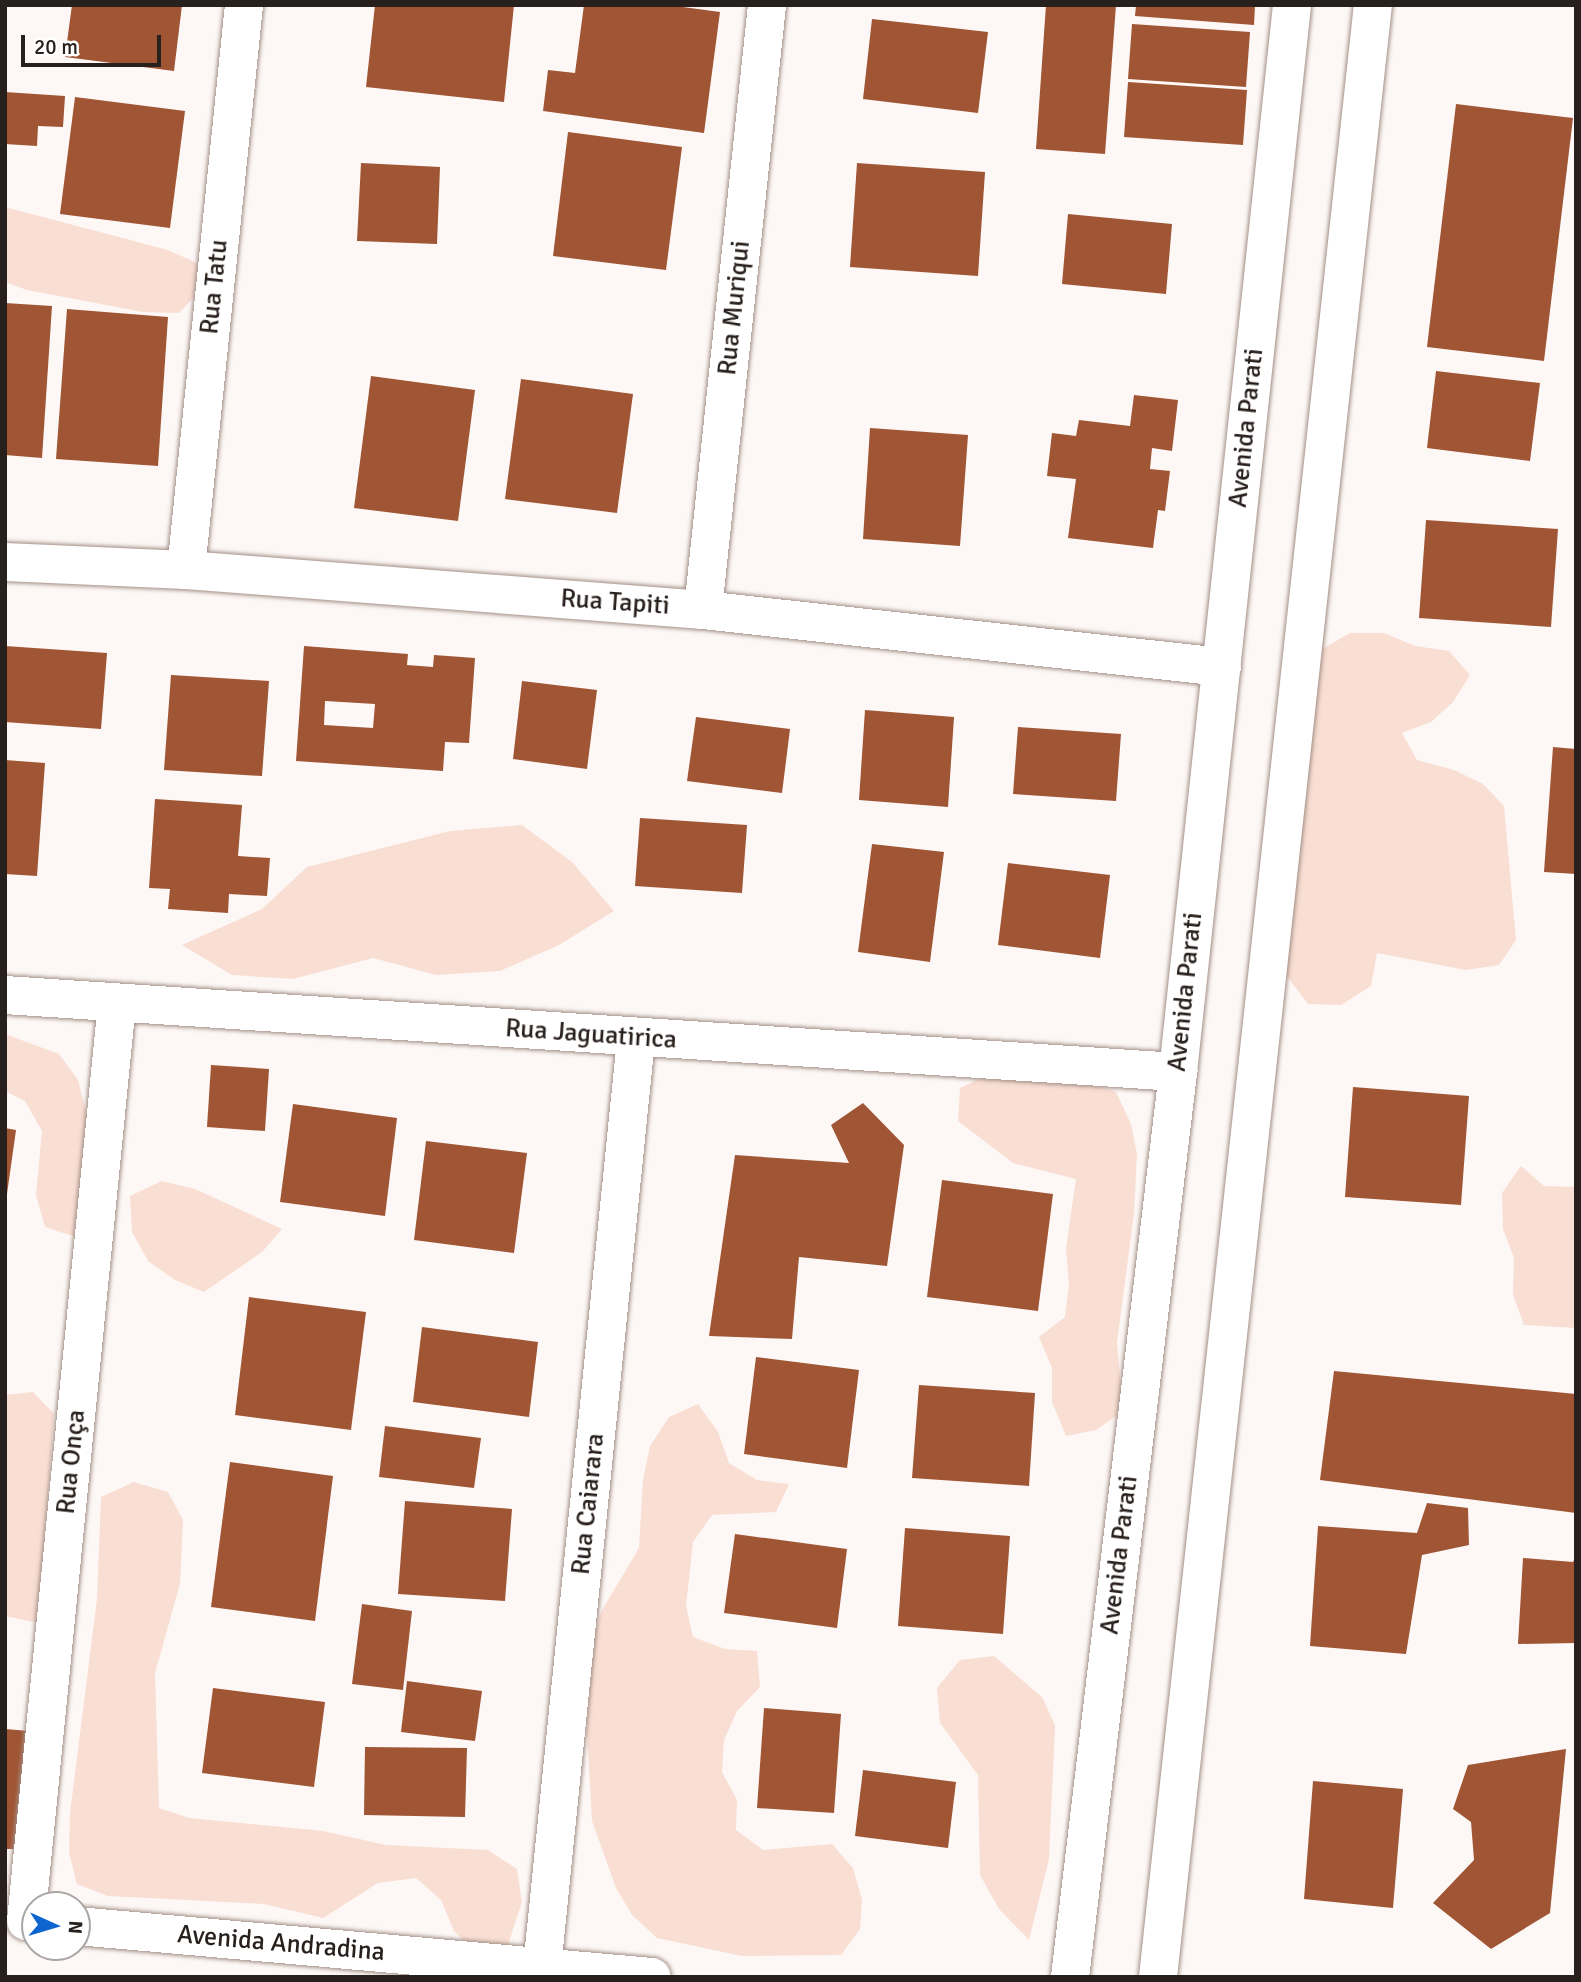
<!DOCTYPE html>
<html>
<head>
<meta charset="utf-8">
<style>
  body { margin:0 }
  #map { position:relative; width:1581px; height:1982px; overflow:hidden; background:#fdf8f6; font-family:Signika,sans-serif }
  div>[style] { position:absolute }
  .green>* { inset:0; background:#f9ded3 }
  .building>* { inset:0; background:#a05534 }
  .roads { filter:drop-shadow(0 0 2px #a38f87) drop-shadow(0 0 2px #a38f87) }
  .minor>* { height:38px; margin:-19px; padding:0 19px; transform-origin:19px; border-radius:19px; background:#fff }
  span { translate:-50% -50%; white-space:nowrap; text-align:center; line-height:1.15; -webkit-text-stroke:7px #fff; paint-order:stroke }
  .street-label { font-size:26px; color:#28201d }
  .frame { position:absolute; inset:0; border:7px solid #28201d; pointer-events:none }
  .north { position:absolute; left:21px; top:1891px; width:70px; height:70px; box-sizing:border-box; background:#fff; border:2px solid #a9a6a5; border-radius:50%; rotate:94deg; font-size:19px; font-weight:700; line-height:28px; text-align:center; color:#28201d }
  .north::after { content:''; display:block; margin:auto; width:24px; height:32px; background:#0f65cf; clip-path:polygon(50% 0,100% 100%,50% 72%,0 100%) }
  .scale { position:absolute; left:21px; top:35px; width:140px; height:32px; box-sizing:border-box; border:4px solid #28201d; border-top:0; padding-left:9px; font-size:21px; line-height:24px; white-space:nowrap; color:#28201d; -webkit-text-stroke:5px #fff; paint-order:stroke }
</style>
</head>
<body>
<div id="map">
  <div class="green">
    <div style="clip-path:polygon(5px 207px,168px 250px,199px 264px,200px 291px,179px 313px,143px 312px,27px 290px,5px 282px)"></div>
    <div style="clip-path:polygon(1350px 633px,1384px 633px,1415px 646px,1449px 651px,1470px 675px,1453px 702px,1431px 722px,1402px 733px,1417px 760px,1454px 770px,1483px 784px,1504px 806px,1516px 940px,1499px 965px,1466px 970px,1377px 953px,1371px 986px,1341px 1005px,1308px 1004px,1286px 975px,1319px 651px)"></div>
    <div style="clip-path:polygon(522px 825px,572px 862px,614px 911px,559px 945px,500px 971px,436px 975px,373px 958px,293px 979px,232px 975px,182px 945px,262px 909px,307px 867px,450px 831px)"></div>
    <div style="clip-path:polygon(5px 1034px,59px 1054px,78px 1080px,87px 1115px,76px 1237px,45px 1227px,36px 1195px,42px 1131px,25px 1101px,5px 1091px)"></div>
    <div style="clip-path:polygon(989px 1075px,1087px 1082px,1116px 1092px,1131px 1124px,1137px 1154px,1134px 1214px,1117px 1343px,1123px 1411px,1096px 1430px,1066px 1436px,1052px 1402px,1052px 1368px,1039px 1337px,1065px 1317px,1069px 1284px,1066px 1248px,1076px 1179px,1013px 1163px,958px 1121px,960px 1088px)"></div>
    <div style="clip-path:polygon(1521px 1166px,1544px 1186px,1576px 1187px,1576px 1328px,1524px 1325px,1513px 1295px,1514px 1258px,1503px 1229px,1502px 1193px)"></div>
    <div style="clip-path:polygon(162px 1181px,195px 1189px,282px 1229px,262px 1252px,204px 1292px,175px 1280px,148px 1261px,132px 1232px,130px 1196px)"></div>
    <div style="clip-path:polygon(33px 1392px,54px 1414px,38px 1623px,5px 1616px,5px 1395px)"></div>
    <div style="clip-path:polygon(698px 1404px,718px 1432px,729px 1463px,757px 1480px,789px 1484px,776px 1512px,712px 1515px,693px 1542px,686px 1606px,693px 1637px,725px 1649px,757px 1651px,760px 1687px,737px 1711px,724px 1740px,722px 1772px,737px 1800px,736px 1830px,763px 1850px,832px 1844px,853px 1868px,862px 1900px,860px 1929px,841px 1955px,742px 1956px,657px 1938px,632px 1915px,616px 1888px,592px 1821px,586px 1715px,591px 1647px,601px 1612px,639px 1548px,643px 1480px,650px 1446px,669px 1417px)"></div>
    <div style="clip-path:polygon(134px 1482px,168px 1492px,183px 1520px,180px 1584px,155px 1673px,159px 1808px,189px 1818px,323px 1831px,386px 1845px,488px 1850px,517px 1869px,522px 1902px,508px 1945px,477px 1954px,454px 1931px,441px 1900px,416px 1878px,378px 1883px,323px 1918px,264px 1904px,108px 1896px,77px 1884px,69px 1853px,70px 1813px,97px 1599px,101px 1497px)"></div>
    <div style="clip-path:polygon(994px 1656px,1042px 1697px,1055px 1725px,1049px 1859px,1029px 1940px,999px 1909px,980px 1875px,978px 1775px,940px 1723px,937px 1688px,960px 1660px)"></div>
  </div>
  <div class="building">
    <div style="clip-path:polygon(72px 5px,182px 5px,174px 71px,65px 57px)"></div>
    <div style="clip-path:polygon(375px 5px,514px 5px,504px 102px,366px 87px)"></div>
    <div style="clip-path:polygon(584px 5px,668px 5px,720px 12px,704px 133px,543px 111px,548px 70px,575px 73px)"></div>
    <div style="clip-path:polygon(1046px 5px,1116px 5px,1105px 154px,1036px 149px)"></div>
    <div style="clip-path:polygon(1136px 5px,1255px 5px,1254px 25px,1135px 16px)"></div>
    <div style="clip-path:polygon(872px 19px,988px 32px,978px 113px,863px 99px)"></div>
    <div style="clip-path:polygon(1132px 24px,1250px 32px,1246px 87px,1128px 79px)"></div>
    <div style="clip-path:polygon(1128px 82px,1247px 90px,1243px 145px,1124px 137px)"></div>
    <div style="clip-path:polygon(5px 92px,65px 96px,63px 127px,38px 126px,37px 146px,5px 144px)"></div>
    <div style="clip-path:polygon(75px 97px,185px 111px,170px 228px,60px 214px)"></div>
    <div style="clip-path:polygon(1456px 104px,1573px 118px,1544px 361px,1427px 347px)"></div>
    <div style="clip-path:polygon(568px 132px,682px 147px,666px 270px,553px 256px)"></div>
    <div style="clip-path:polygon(361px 163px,440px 167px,437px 244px,357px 241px)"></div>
    <div style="clip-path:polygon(857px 163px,985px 172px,978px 276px,850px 267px)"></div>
    <div style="clip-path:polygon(1068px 214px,1172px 224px,1166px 294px,1062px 284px)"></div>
    <div style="clip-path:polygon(5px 303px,52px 306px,42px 458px,5px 455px)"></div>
    <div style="clip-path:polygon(67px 309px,168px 317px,158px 466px,56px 459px)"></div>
    <div style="clip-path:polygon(1436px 371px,1540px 383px,1530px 461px,1427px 448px)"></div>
    <div style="clip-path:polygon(371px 376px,475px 390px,458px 521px,354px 508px)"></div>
    <div style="clip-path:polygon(521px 379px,633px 394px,617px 513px,505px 499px)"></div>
    <div style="clip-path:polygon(1134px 395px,1178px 400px,1172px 451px,1152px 448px,1150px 469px,1170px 471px,1165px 511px,1158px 510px,1153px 548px,1068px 538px,1076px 479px,1047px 476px,1052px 433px,1076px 436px,1079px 420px,1130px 426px)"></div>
    <div style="clip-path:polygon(870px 428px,968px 435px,960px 546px,863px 539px)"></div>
    <div style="clip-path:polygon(1426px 520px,1558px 529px,1551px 627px,1419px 618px)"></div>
    <div style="clip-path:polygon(5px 646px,107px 653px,101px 729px,5px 722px)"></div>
    <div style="clip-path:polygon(evenodd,304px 646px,408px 654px,407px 665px,433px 667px,434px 655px,475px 658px,469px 743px,445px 742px,443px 771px,296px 761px,304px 646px,325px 701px,375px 704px,373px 728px,324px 725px,325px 701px)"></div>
    <div style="clip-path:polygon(171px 675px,269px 681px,262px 776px,164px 770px)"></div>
    <div style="clip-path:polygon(522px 681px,597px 690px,587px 769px,513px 759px)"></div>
    <div style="clip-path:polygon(865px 710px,954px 717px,948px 807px,859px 800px)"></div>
    <div style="clip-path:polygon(696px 717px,790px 729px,782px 793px,687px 781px)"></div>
    <div style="clip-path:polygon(1018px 727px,1121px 734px,1116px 801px,1013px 794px)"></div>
    <div style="clip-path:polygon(1553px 747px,1576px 749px,1576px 874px,1544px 872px)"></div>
    <div style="clip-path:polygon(5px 760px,45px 763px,37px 876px,5px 874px)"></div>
    <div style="clip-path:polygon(155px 799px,242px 805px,238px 856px,270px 858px,267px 896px,229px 894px,228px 913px,168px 909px,170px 889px,149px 888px)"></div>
    <div style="clip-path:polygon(640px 818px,747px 825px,742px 893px,635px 886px)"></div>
    <div style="clip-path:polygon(872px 844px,944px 852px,930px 962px,858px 952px)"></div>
    <div style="clip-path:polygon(1008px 863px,1110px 875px,1100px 958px,998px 945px)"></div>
    <div style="clip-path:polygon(211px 1065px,269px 1069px,265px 1131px,207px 1127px)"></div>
    <div style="clip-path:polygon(1353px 1087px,1469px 1096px,1461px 1205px,1345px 1197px)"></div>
    <div style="clip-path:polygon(863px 1103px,904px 1145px,887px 1266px,799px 1257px,792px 1339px,709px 1336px,735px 1155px,849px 1163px,831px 1125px)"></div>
    <div style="clip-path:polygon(293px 1104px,397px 1118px,385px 1216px,280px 1202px)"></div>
    <div style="clip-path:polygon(5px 1128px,16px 1130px,7px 1194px,5px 1194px)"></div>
    <div style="clip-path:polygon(426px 1141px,527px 1153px,514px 1253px,414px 1240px)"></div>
    <div style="clip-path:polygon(942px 1180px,1053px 1194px,1038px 1311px,927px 1297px)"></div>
    <div style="clip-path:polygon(249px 1297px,366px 1312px,351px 1430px,235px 1415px)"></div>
    <div style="clip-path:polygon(422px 1327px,538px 1342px,529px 1417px,413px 1402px)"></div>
    <div style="clip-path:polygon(756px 1357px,859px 1370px,847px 1468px,744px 1454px)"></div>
    <div style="clip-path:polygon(1334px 1371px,1576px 1394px,1576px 1513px,1320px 1480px)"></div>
    <div style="clip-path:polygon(919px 1385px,1035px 1393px,1029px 1486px,912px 1478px)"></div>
    <div style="clip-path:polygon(385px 1426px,481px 1438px,474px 1488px,379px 1477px)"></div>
    <div style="clip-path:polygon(230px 1462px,333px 1476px,315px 1621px,211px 1607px)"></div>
    <div style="clip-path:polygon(405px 1501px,512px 1509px,505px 1601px,398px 1594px)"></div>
    <div style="clip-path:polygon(1427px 1503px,1468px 1508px,1469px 1545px,1422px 1555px,1406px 1654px,1310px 1646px,1318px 1526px,1417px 1533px)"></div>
    <div style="clip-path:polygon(905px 1528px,1010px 1536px,1003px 1634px,898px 1626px)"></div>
    <div style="clip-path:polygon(735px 1534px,847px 1549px,837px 1628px,724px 1613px)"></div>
    <div style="clip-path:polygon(1576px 1556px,1576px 1643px,1518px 1644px,1523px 1558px,1573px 1562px)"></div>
    <div style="clip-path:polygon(362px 1604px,412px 1611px,403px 1690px,352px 1684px)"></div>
    <div style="clip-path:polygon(407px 1681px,482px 1691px,475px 1741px,401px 1732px)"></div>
    <div style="clip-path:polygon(213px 1688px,325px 1702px,314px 1787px,202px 1773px)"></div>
    <div style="clip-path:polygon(764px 1708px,841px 1714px,834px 1813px,757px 1808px)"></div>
    <div style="clip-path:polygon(5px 1729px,41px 1732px,32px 1849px,5px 1849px)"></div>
    <div style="clip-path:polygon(365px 1747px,467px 1748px,465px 1817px,364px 1815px)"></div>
    <div style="clip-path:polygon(1566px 1749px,1550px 1913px,1491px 1949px,1433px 1903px,1474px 1860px,1471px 1822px,1453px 1809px,1468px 1765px)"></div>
    <div style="clip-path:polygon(863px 1770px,956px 1782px,948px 1848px,855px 1836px)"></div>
    <div style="clip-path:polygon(1313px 1781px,1403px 1789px,1393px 1908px,1304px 1899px)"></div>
  </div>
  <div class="roads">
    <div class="minor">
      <div style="left:5px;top:562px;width:181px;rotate:2.5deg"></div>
      <div style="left:186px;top:570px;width:519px;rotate:4.42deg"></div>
      <div style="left:703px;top:610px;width:522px;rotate:6.27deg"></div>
      <div style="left:186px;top:570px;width:568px;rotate:-84.14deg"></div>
      <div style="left:703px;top:610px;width:608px;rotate:-83.96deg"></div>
      <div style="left:5px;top:995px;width:1176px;rotate:3.76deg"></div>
      <div style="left:26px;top:1921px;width:922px;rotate:-84.34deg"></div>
      <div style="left:77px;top:1926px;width:577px;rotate:5.07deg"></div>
      <div style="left:542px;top:1968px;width:934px;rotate:-84.22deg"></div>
      <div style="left:1070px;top:1977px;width:911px;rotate:-83.19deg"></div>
      <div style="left:1178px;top:1072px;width:1073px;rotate:-83.9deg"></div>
      <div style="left:1158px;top:1977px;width:1984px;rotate:-83.78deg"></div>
    </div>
  </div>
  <div class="street-label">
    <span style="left:215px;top:287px;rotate:-84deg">Rua Tatu</span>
    <span style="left:735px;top:308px;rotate:-84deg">Rua Muriqui</span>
    <span style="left:1247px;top:428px;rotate:-84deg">Avenida Parati</span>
    <span style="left:615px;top:603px;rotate:4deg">Rua Tapiti</span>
    <span style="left:1186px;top:992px;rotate:-84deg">Avenida Parati</span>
    <span style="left:591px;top:1035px;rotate:4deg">Rua Jaguatirica</span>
    <span style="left:72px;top:1462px;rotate:-84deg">Rua Onça</span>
    <span style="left:589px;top:1504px;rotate:-84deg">Rua Caiarara</span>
    <span style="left:1120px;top:1555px;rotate:-83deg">Avenida Parati</span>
    <span style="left:281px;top:1944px;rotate:5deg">Avenida Andradina</span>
  </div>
  <div class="frame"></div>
  <div class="north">N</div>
  <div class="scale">20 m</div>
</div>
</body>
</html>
